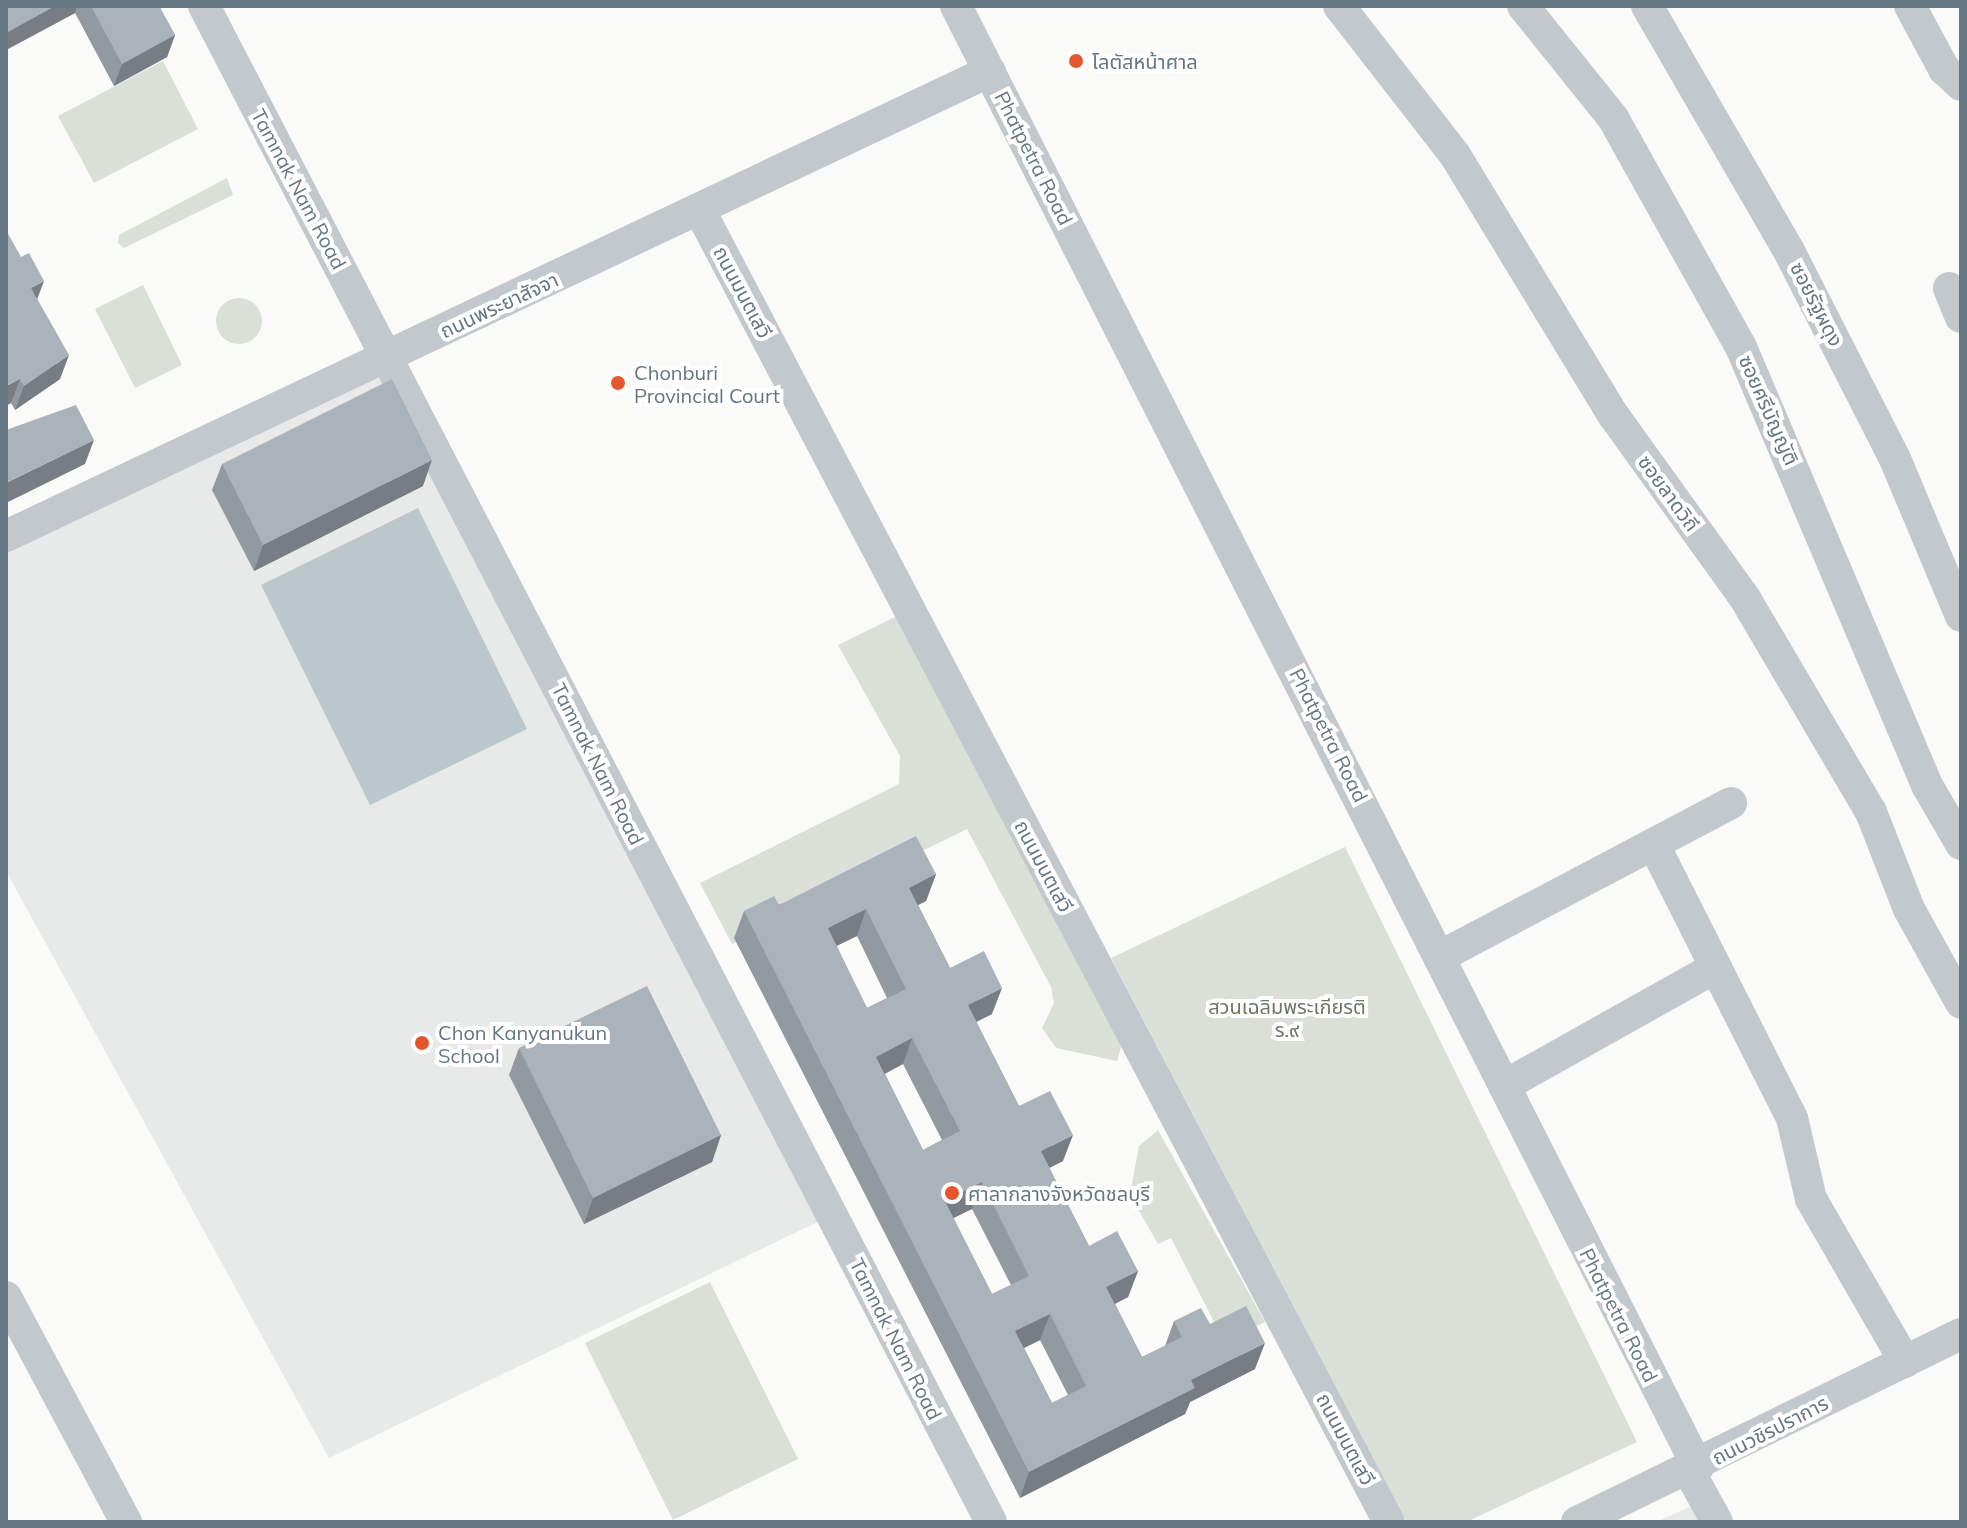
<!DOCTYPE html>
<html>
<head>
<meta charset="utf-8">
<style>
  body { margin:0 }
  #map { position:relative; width:1967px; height:1528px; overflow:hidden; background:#fafaf8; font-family:Mulish,"Noto Sans Thai",sans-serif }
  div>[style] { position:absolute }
  .built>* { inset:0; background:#e8e9e9 }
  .green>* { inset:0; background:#dadfd7 }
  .round { border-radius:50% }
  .water>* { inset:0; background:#bbc7cb }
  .minor>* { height:32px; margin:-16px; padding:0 16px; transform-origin:16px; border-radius:16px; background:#c3c8cc }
  .wall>* { inset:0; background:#929a9f }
  .shaded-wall>* { inset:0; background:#777d82 }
  .building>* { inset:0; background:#aab3b9 }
  .dots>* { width:22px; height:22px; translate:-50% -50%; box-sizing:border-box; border:4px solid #fff; border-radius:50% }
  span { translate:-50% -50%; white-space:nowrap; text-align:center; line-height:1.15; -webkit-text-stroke:8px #fff; paint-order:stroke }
  .poi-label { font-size:20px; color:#657683 }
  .left { translate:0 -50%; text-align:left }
  .street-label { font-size:20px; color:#657683 }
  .park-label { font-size:20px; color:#687a64 }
  .frame { position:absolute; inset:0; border:8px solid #657683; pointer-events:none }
</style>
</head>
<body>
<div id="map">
  <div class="built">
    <div style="clip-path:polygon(388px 358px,832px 1215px,329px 1458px,6px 871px,6px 536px)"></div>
    <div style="clip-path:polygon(1700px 1502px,1710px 1522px,1656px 1522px)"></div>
  </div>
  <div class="green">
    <div style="clip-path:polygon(163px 61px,198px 129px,94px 183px,58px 116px)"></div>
    <div style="clip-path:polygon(227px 178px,233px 195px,124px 248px,118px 243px,119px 235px)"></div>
    <div style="clip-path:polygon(143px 285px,182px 365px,135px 388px,95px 309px)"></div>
    <div class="round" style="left:216px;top:298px;width:46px;height:46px"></div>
    <div style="clip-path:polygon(897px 616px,1122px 1044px,1117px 1061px,1056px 1048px,1042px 1028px,1054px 1003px,1051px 987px,967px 829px,732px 944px,700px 883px,899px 784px,900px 756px,838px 645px)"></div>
    <div style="clip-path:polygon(1345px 847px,1637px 1442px,1466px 1522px,1407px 1522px,1111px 958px)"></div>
    <div style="clip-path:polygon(1158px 1130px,1265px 1322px,1225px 1343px,1171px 1238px,1158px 1244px,1130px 1195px,1139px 1146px)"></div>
    <div style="clip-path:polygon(710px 1282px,798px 1459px,673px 1520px,585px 1343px)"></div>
  </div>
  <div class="water">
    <div style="clip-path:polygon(418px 508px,527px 729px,370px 805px,261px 585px)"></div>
  </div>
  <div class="minor">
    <div style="left:204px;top:6px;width:1708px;rotate:62.56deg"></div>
    <div style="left:956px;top:6px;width:1639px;rotate:63.08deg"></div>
    <div style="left:1339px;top:6px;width:189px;rotate:52.1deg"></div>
    <div style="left:1455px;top:155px;width:306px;rotate:58.7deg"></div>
    <div style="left:1614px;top:416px;width:226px;rotate:54.3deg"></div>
    <div style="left:1746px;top:600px;width:246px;rotate:59.5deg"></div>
    <div style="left:1871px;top:812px;width:104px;rotate:68.6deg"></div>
    <div style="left:1909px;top:909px;width:107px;rotate:61deg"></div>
    <div style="left:1523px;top:6px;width:144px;rotate:51.2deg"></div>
    <div style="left:1613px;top:118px;width:262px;rotate:60.8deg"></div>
    <div style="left:1741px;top:347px;width:478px;rotate:67deg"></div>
    <div style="left:1928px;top:787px;width:66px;rotate:59.9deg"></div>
    <div style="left:1647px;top:6px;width:283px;rotate:59.9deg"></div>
    <div style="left:1789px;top:251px;width:233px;rotate:63deg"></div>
    <div style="left:1895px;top:459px;width:170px;rotate:67.2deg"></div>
    <div style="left:1910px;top:6px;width:72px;rotate:61.6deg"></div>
    <div style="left:1944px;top:69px;width:23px;rotate:43deg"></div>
    <div style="left:699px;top:209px;width:1483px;rotate:62.28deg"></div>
    <div style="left:1949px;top:288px;width:31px;rotate:68deg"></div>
    <div style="left:6px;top:536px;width:1088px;rotate:-25.29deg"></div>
    <div style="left:1654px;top:845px;width:306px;rotate:63.2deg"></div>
    <div style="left:1792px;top:1118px;width:83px;rotate:76.8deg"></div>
    <div style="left:1811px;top:1199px;width:188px;rotate:60deg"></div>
    <div style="left:1441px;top:956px;width:328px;rotate:-27.8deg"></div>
    <div style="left:1504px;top:1086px;width:243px;rotate:-29.3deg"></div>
    <div style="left:6px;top:1297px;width:255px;rotate:61.9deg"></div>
    <div style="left:1689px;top:1471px;width:58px;rotate:61.2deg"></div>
    <div style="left:1577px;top:1522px;width:428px;rotate:-26.1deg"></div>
  </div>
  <div class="wall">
    <div style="clip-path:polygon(6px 6px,159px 6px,175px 35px,167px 57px,114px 86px,75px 13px,6px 50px)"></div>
    <div style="clip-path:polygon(37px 299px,60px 379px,15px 410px,11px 403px)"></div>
    <div style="clip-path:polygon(222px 464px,423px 486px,254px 571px,212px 490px)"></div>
    <div style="clip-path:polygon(evenodd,936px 874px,926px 901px,918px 905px,950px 968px,992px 1014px,976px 1022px,1019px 1106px,1063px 1161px,1049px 1168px,1089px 1246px,1138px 1271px,1128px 1297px,1115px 1304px,1142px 1357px,1165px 1346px,1174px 1321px,1210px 1324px,1255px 1369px,1190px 1402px,1185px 1414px,1020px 1498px,734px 938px,744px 911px,936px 874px,857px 936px,887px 998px,867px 1008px,836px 946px,857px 936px,936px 874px,903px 1064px,942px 1140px,923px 1150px,885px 1074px,903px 1064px,936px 874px,972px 1209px,1011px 1285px,992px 1294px,953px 1218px,972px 1209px,936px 874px,1040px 1340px,1068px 1395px,1052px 1403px,1024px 1348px,1040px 1340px)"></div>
    <div style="clip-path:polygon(519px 1048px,721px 1135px,712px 1162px,584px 1224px,509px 1075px)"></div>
  </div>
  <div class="shaded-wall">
    <div style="clip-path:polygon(55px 6px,77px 6px,75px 13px,6px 50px,6px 33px)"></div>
    <div style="clip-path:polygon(175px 35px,167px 57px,114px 86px,122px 64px)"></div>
    <div style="clip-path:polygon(44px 281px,35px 305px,31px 288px)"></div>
    <div style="clip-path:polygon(69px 355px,60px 379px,15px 410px,24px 386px)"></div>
    <div style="clip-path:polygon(20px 379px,11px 403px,6px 406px,6px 386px)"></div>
    <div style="clip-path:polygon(94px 440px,85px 464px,6px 503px,6px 483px)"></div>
    <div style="clip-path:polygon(432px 460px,423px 486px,254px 571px,263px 545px)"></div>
    <div style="clip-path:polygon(936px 874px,926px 901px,900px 914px,909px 888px)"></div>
    <div style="clip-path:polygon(866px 909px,857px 936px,818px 955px,828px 928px)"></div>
    <div style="clip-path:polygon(1002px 988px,992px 1014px,958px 1031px,968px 1005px)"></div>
    <div style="clip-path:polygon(912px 1038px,903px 1064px,866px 1083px,876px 1057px)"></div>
    <div style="clip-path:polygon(721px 1135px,712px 1162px,584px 1224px,593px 1198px)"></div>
    <div style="clip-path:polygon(1073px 1135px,1063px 1161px,1031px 1177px,1041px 1151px)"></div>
    <div style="clip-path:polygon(982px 1182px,972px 1209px,935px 1227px,945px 1201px)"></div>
    <div style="clip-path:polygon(1138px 1271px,1128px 1297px,1097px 1313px,1106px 1287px)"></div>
    <div style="clip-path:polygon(1050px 1314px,1040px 1340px,1006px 1357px,1015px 1331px)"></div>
    <div style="clip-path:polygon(1265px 1343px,1255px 1369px,1190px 1402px,1185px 1414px,1020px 1498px,1029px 1472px,1191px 1380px)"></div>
  </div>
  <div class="building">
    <div style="clip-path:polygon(6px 6px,55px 6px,6px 33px)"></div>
    <div style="clip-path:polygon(91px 6px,159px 6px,175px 35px,122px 64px)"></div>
    <div style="clip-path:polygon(6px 230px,21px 257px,29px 253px,44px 281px,31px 288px,69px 355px,24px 386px,20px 379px,6px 386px)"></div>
    <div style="clip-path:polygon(392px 379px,432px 460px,263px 545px,222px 464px)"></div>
    <div style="clip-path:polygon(76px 405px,94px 440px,6px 483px,6px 430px)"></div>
    <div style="clip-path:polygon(evenodd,916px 836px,936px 874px,909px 888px,950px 968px,984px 951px,1002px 988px,968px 1005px,1019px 1106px,1050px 1091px,1073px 1135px,1041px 1151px,1089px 1246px,1117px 1231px,1138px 1271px,1106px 1287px,1142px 1357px,1182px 1337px,1174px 1321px,1201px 1308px,1210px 1324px,1246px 1306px,1265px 1343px,1191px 1380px,1195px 1388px,1029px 1472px,744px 911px,774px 896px,779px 905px,916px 836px,866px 909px,906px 989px,867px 1008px,828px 928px,866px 909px,916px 836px,912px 1038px,960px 1131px,923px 1150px,876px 1057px,912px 1038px,916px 836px,982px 1182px,1029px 1276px,992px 1294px,945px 1201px,982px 1182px,916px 836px,1050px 1314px,1086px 1386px,1052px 1403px,1015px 1331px,1050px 1314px)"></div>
    <div style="clip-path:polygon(647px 986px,721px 1135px,593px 1198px,519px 1048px)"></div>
  </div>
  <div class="dots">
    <div style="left:1076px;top:61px;background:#e4572e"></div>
    <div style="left:618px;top:383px;background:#e4572e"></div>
    <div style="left:422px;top:1043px;background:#e4572e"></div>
    <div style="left:952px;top:1193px;background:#e4572e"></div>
  </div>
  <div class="poi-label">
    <span class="left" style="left:1092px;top:61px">โลตัสหน้าศาล</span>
    <span class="left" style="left:634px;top:384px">Chonburi<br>Provincial Court</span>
    <span class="left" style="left:438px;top:1044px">Chon Kanyanukun<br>School</span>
    <span class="left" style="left:968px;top:1193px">ศาลากลางจังหวัดชลบุรี</span>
  </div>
  <div class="street-label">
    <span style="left:1034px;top:158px;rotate:63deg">Phatpetra Road</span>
    <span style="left:299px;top:189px;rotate:62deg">Tamnak Nam Road</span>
    <span style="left:743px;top:292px;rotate:62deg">ถนนมนตเสวี</span>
    <span style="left:1817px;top:304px;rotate:63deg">ซอยรัฐผดุง</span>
    <span style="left:499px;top:305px;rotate:-25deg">ถนนพระยาสัจจา</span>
    <span style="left:1769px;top:410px;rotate:66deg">ซอยศรีบัญญัติ</span>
    <span style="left:1669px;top:493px;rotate:54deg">ซอยลาดวิถี</span>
    <span style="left:1329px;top:735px;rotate:63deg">Phatpetra Road</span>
    <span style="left:598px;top:764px;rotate:63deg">Tamnak Nam Road</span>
    <span style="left:1044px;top:866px;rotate:62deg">ถนนมนตเสวี</span>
    <span style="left:1619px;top:1315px;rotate:63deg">Phatpetra Road</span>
    <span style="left:896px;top:1339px;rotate:63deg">Tamnak Nam Road</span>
    <span style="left:1770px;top:1430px;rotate:-27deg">ถนนวชิรปราการ</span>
    <span style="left:1346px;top:1439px;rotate:62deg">ถนนมนตเสวี</span>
  </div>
  <div class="park-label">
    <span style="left:1287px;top:1018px">สวนเฉลิมพระเกียรติ<br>ร.๙</span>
  </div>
  <div class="frame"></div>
</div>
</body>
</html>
